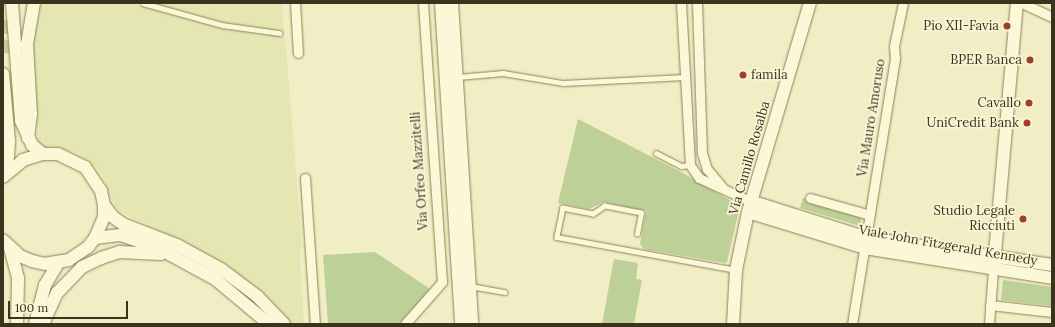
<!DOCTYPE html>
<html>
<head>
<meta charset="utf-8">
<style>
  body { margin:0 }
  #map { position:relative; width:1055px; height:327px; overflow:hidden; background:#f1edc4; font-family:Lora,serif }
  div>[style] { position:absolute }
  .farmland>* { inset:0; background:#e4e7b1 }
  .green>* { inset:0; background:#bdd097 }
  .primary-tunnel>* { height:13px; margin-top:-6.5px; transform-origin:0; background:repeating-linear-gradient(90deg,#cdc8a3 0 13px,transparent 0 19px) }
  .roads { filter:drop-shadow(0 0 1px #8d8059) drop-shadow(0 0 1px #8d8059) }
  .lane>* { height:4.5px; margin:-2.25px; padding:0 2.25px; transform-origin:2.25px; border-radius:2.25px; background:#fbf8d8 }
  .street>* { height:9px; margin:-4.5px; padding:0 4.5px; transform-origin:4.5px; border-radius:4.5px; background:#fbf8d8 }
  .secondary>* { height:12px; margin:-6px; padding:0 6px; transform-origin:6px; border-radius:6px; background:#fbf8d8 }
  .dots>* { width:11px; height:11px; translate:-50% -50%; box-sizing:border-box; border:2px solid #f8f5d4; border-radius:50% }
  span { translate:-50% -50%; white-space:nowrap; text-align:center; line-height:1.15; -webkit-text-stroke:3.5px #f8f5d4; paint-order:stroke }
  .poi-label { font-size:13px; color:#3c331e }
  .right { translate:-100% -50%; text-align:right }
  .left { translate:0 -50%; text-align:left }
  .street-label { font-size:13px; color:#3c331e }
  .frame { position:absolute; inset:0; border:4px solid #3c331e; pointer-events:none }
  .scale { position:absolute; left:8px; top:301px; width:120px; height:18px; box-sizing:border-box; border:2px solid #3c331e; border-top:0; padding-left:5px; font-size:12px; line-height:14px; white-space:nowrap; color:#3c331e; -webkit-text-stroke:3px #f8f5d4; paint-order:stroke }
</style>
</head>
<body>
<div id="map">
  <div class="farmland">
    <div style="clip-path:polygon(38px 3px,130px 3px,223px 29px,285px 37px,302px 243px,300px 259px,304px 324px,291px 324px,256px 288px,212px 257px,119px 211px,110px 197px,102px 174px,88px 160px,71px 151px,44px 147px,38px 142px,32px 57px)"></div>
    <div style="clip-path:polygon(151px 3px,282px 3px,284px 31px,223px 22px)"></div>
  </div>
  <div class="green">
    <div style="clip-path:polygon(578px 119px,681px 172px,740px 206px,727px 262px,725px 263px,644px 249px,640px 244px,646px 211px,604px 202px,589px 209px,558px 203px)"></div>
    <div style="clip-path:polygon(803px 198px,862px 214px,860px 226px,800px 208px)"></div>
    <div style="clip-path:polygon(375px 252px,430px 289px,399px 324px,328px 324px,323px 255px)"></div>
    <div style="clip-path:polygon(614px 259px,638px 263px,636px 279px,642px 280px,634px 324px,602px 324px)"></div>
    <div style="clip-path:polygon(1003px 280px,1052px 287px,1052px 306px,1001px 300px)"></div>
  </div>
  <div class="primary-tunnel">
    <div style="left:3px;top:52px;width:38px;rotate:-76deg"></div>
  </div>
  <div class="roads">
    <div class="lane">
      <div style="left:143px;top:3px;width:82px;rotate:15.6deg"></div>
      <div style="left:222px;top:25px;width:58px;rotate:8deg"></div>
      <div style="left:458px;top:77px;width:45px;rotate:-5.1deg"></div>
      <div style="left:503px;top:73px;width:61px;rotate:9.5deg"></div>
      <div style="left:563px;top:83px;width:122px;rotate:-2.8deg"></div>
      <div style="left:656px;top:153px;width:28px;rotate:27deg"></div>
      <div style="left:681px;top:166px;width:9px;rotate:-6deg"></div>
      <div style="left:637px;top:234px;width:21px;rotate:-79deg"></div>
      <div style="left:641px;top:213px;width:37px;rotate:-169deg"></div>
      <div style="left:605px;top:206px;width:14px;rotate:146deg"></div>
      <div style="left:593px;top:214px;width:31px;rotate:-169deg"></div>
      <div style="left:563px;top:208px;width:30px;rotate:102deg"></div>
      <div style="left:557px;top:237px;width:182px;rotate:10.4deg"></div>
      <div style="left:470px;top:286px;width:35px;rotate:10deg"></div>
    </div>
    <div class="street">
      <div style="left:295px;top:3px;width:50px;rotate:86.6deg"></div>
      <div style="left:681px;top:3px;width:162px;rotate:86.8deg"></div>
      <div style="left:690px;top:165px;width:16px;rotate:55deg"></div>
      <div style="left:699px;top:178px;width:56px;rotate:24.3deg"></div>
      <div style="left:697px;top:3px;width:150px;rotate:88.1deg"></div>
      <div style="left:702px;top:153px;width:17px;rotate:73deg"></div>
      <div style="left:707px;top:169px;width:25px;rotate:50deg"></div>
      <div style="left:1022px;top:3px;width:33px;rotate:25deg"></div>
      <div style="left:305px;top:178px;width:146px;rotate:86.1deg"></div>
      <div style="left:810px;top:198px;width:62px;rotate:15.8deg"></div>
      <div style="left:990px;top:305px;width:62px;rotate:6.4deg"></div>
      <div style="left:405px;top:324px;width:56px;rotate:-48.6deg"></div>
      <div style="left:442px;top:282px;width:280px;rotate:-93.9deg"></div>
      <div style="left:852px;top:324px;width:269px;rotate:-80.8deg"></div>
      <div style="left:895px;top:58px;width:12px;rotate:-95deg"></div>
      <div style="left:894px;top:46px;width:44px;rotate:-78.2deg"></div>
      <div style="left:989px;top:324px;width:54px;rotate:-85.8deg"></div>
    </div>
    <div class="secondary">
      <div style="left:12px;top:3px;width:118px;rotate:85.6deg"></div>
      <div style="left:21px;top:121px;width:26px;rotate:65deg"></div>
      <div style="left:32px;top:145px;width:14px;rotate:39deg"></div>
      <div style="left:441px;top:3px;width:322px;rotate:86.4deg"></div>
      <div style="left:452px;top:3px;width:322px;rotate:86.4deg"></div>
      <div style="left:3px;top:74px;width:67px;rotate:84.9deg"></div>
      <div style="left:9px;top:141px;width:31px;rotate:94deg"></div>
      <div style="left:28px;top:138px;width:24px;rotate:-83deg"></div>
      <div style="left:31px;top:114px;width:70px;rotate:-93.3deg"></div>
      <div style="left:27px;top:44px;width:42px;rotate:-80.3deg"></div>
      <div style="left:3px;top:177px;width:26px;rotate:-40deg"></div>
      <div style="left:23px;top:160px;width:21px;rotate:-17deg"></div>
      <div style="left:43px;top:154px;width:15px"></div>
      <div style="left:58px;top:154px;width:30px;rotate:26deg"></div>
      <div style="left:85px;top:167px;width:29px;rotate:56deg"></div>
      <div style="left:101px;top:191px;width:14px;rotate:78deg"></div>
      <div style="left:104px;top:205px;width:12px;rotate:90deg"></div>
      <div style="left:104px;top:217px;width:23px;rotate:113deg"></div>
      <div style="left:95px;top:238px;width:11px;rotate:128deg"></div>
      <div style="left:88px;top:247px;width:23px;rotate:146deg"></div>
      <div style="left:69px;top:260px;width:24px;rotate:171deg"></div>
      <div style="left:45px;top:264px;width:13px;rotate:-167deg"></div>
      <div style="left:32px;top:261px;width:13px;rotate:-157deg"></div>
      <div style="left:20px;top:256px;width:23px;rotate:-137deg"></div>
      <div style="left:750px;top:201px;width:123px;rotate:17.5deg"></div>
      <div style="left:867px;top:238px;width:187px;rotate:8.3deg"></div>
      <div style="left:104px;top:205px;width:15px;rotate:53deg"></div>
      <div style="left:113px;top:217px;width:12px;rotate:35deg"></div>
      <div style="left:123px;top:224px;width:58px;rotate:21.3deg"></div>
      <div style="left:177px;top:245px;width:50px;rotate:28.6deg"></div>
      <div style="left:221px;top:269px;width:45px;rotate:36.9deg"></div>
      <div style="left:257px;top:296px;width:39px;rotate:46deg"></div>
      <div style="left:748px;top:212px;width:122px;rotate:17.1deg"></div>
      <div style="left:865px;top:248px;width:189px;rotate:9.1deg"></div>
      <div style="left:95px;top:238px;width:26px;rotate:-7deg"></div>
      <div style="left:121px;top:235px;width:37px;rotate:19deg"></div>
      <div style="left:156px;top:247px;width:67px;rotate:28.5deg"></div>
      <div style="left:215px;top:279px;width:70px;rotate:39.8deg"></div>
      <div style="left:10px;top:248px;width:31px;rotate:75deg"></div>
      <div style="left:18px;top:278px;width:46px;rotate:91.2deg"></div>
      <div style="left:994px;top:265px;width:263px;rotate:-85deg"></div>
      <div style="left:35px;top:324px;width:40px;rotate:-75.6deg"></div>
      <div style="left:45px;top:285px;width:26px;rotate:-59deg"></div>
      <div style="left:43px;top:324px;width:34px;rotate:-66deg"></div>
      <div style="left:57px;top:293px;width:36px;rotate:-46deg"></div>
      <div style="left:82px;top:267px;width:21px;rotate:-25deg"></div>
      <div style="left:101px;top:258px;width:19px;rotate:-18deg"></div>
      <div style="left:119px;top:252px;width:42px;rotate:2.7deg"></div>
      <div style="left:733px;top:324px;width:54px;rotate:-86.8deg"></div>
      <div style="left:736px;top:270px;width:59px;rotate:-78.3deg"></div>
      <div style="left:748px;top:212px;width:218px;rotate:-73.5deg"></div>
    </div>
  </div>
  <div class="dots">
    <div style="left:1007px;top:26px;background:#a03f25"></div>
    <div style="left:1030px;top:60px;background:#a03f25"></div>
    <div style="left:743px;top:75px;background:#a03f25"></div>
    <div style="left:1029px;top:103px;background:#a03f25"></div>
    <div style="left:1027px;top:123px;background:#a03f25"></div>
    <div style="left:1023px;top:219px;background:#a03f25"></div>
  </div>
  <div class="poi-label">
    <span class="right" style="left:999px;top:26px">Pio XII-Favia</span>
    <span class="right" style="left:1022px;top:60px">BPER Banca</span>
    <span class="left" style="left:751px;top:75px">famila</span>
    <span class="right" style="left:1021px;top:103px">Cavallo</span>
    <span class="right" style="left:1019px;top:123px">UniCredit Bank</span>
    <span class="right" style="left:1015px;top:219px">Studio Legale<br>Ricciuti</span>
  </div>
  <div class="street-label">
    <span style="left:872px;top:118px;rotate:-81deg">Via Mauro Amoruso</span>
    <span style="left:750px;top:158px;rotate:-74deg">Via Camillo Rosalba</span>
    <span style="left:420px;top:171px;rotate:-94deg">Via Orfeo Mazzitelli</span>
    <span style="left:948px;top:246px;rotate:10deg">Viale John Fitzgerald Kennedy</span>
  </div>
  <div class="frame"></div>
  <div class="scale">100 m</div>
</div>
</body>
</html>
